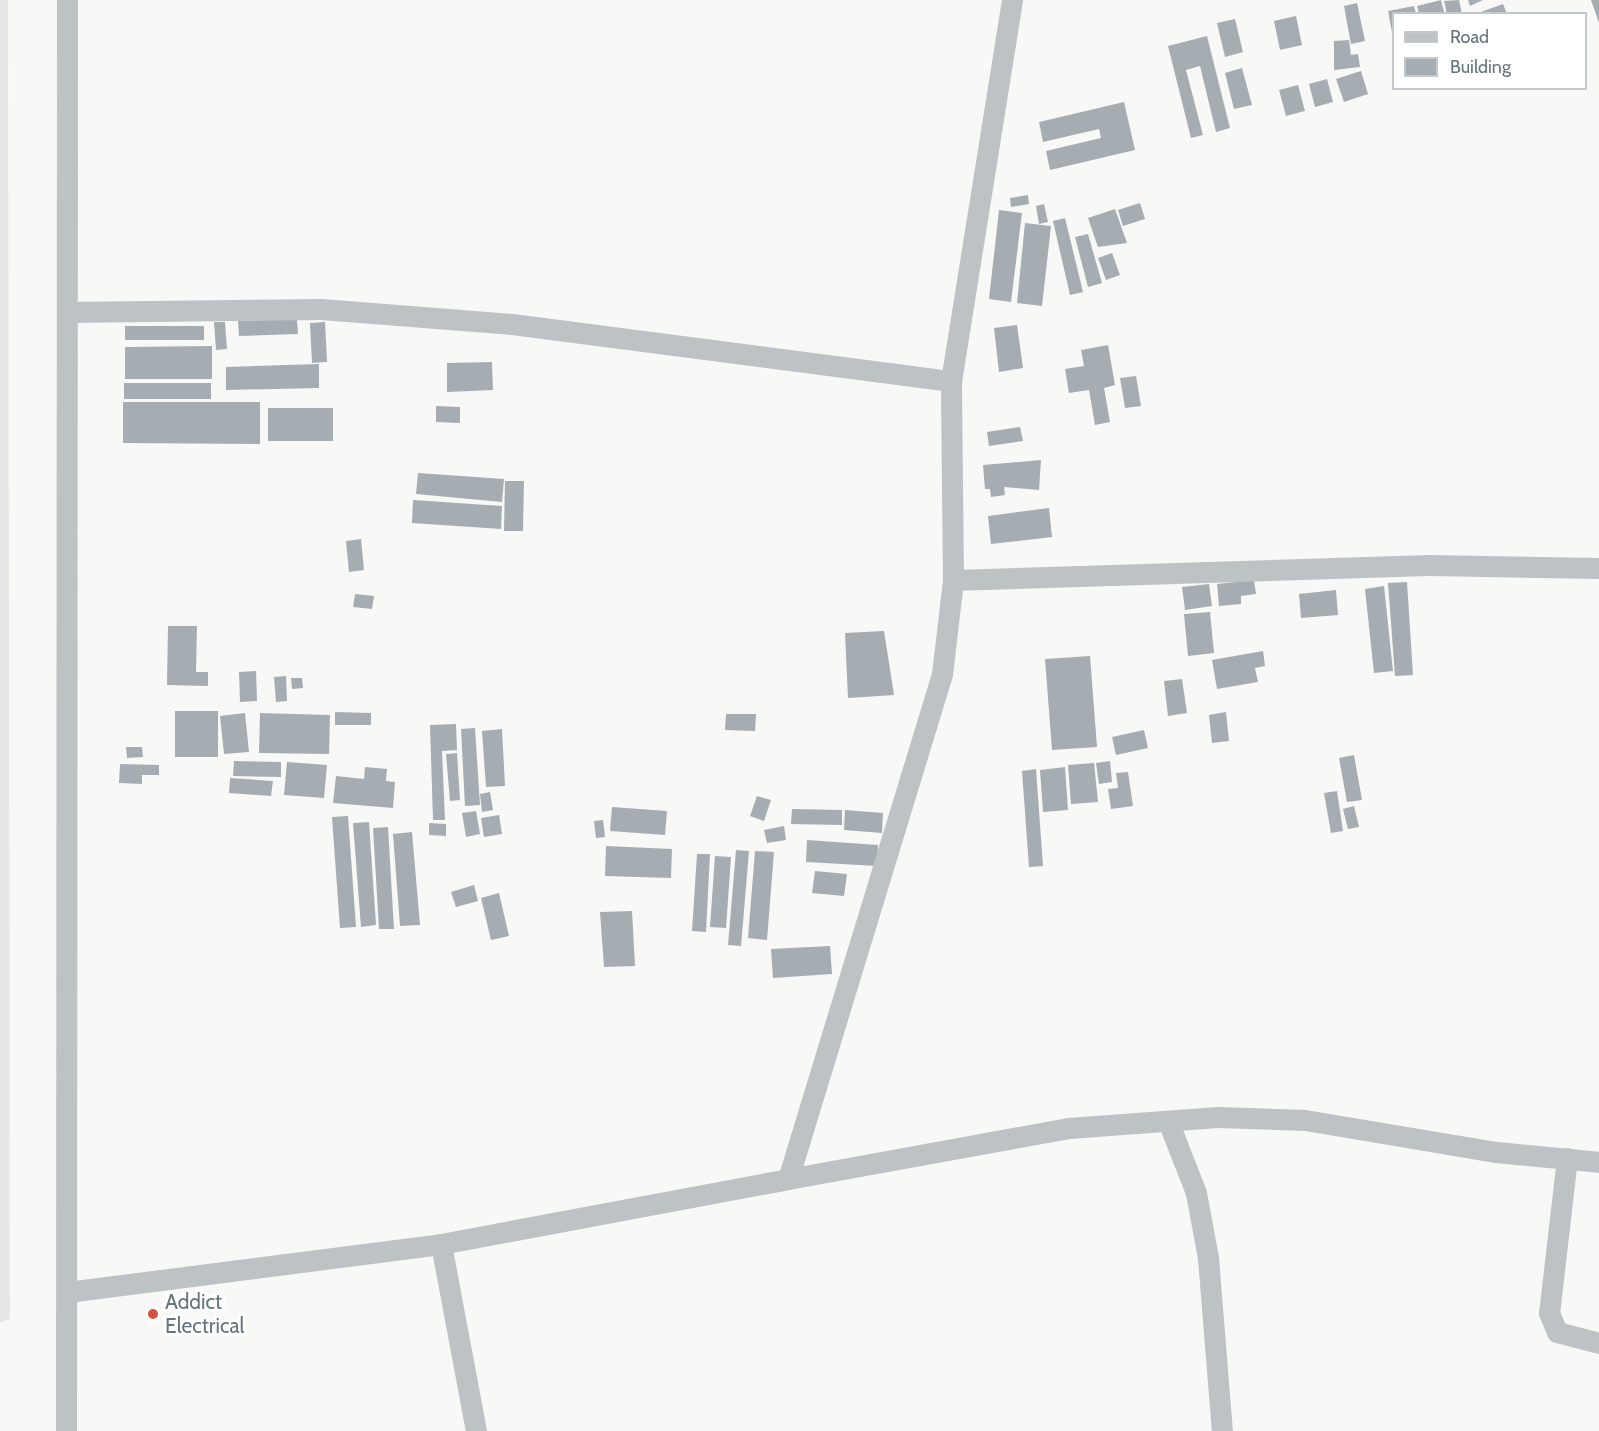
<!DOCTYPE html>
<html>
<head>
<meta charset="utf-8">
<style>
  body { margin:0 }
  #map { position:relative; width:1599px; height:1431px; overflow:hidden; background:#f8f8f6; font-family:Cabin,sans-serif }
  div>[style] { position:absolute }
  .built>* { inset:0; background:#e6e7e6 }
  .building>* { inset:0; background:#a5adb2 }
  .street>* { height:21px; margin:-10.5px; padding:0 10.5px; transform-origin:10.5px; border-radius:10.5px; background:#bdc2c5 }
  .dots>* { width:16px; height:16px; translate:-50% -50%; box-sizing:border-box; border:3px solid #fff; border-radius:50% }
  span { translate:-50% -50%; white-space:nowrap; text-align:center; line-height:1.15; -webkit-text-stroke:6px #fff; paint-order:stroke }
  .poi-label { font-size:21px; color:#66757d }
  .left { translate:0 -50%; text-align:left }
  .legend { position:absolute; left:1392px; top:12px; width:195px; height:78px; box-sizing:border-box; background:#fff; border:2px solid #c2c8cb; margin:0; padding:8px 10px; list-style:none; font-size:18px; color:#66757d }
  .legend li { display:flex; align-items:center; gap:12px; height:30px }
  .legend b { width:30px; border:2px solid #c2c8cb }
</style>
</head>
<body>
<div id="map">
  <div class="built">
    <div style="clip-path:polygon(0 0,8px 0,10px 1319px,0 1323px)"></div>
  </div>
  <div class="building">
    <div style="clip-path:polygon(1441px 0,1444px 12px,1419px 14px,1417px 6px)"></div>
    <div style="clip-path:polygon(1459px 0,1462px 14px,1447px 14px,1444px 1px)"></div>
    <div style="clip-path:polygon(1468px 0,1483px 0,1470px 6px)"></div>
    <div style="clip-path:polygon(1591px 0,1599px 0,1599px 23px)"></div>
    <div style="clip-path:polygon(1357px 3px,1365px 41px,1351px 44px,1344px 6px)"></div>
    <div style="clip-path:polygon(1503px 4px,1507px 14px,1478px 14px,1478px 13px)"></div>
    <div style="clip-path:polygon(1414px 6px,1416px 14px,1394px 14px,1392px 32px,1388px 11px)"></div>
    <div style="clip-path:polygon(1296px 16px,1302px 45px,1280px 50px,1274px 21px)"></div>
    <div style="clip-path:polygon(1235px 19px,1243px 52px,1225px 57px,1217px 23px)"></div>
    <div style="clip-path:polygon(1207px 36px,1230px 128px,1216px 132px,1200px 66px,1186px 70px,1203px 135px,1191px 138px,1168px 46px)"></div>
    <div style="clip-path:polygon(1349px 40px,1351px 55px,1358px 54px,1360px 67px,1334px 70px,1334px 41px)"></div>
    <div style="clip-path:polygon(1242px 68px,1252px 105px,1234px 109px,1225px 73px)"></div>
    <div style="clip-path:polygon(1361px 71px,1368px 94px,1344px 102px,1336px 79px)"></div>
    <div style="clip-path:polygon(1327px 79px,1333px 102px,1315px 107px,1309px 84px)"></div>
    <div style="clip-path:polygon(1298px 85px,1305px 111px,1286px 116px,1279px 90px)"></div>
    <div style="clip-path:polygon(1124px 102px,1135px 150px,1050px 170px,1046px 151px,1101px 138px,1099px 129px,1043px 142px,1039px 122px)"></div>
    <div style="clip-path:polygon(1028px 195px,1029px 204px,1011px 207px,1010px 198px)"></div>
    <div style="clip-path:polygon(1140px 203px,1145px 219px,1123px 226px,1118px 210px)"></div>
    <div style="clip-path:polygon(1044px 204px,1048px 222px,1039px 224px,1036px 206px)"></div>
    <div style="clip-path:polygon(1115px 209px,1127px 243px,1098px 247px,1088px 218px)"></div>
    <div style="clip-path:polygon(999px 210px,1022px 213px,1011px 302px,989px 299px)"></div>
    <div style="clip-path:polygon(1065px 218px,1083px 292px,1070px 295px,1053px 221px)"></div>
    <div style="clip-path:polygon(1025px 223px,1051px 226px,1042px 306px,1017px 303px)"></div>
    <div style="clip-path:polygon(1088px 234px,1102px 283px,1088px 287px,1075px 237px)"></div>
    <div style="clip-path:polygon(1112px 253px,1120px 275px,1106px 280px,1098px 258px)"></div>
    <div style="clip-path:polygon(297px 319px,298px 334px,239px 336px,238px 321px)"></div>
    <div style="clip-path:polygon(214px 322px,225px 322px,227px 349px,216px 350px)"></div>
    <div style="clip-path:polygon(325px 322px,327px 362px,312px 363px,310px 323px)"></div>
    <div style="clip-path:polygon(1017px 325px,1023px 368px,999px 372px,994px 328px)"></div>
    <div style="clip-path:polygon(125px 326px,204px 326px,204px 340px,125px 340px)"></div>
    <div style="clip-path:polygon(1108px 345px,1115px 385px,1104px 388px,1110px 422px,1095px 425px,1089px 390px,1069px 393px,1065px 369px,1084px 366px,1081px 350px)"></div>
    <div style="clip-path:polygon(212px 346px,212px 379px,125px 379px,125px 347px)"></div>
    <div style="clip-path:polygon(492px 362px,493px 390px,447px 392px,447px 363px)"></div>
    <div style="clip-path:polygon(319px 364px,319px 388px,226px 390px,226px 367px)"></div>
    <div style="clip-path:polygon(1136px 376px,1141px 406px,1125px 408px,1120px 378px)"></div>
    <div style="clip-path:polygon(124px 383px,211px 383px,211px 399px,124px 399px)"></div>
    <div style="clip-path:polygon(123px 402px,260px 402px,260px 444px,123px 443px)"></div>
    <div style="clip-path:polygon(436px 406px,460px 407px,460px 423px,436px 422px)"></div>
    <div style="clip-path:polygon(268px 408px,333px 408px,333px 441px,268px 441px)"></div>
    <div style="clip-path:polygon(1020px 427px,1023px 441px,989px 446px,987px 432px)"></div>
    <div style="clip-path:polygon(1041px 460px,1039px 490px,1004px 487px,1005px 495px,991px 497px,990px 489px,985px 489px,983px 465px)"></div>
    <div style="clip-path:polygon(418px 473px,504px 479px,502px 502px,416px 494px)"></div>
    <div style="clip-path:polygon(505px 481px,524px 481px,523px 531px,504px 531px)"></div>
    <div style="clip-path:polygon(413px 500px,502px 506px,501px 529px,412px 523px)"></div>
    <div style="clip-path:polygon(1049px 508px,1052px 537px,991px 544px,988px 516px)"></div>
    <div style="clip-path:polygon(361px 539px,364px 570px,349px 572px,346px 541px)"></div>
    <div style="clip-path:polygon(1254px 580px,1256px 594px,1241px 596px,1241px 604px,1219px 606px,1217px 584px)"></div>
    <div style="clip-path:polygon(1407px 582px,1413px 675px,1395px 676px,1388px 583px)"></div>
    <div style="clip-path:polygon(1209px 584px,1212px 606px,1185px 610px,1182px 587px)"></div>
    <div style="clip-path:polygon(1384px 586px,1393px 671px,1374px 673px,1365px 589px)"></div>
    <div style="clip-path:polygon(1336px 590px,1338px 615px,1301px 618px,1299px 594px)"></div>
    <div style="clip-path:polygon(355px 594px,374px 596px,372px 609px,353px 607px)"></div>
    <div style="clip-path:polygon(1210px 612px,1214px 653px,1188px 656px,1184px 614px)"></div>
    <div style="clip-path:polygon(168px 626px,197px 626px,196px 672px,208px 672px,208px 686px,167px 685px)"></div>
    <div style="clip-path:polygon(884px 631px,894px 695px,848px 698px,845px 633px)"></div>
    <div style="clip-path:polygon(1263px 651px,1265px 666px,1255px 668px,1258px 682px,1217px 689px,1212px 660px)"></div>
    <div style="clip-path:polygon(1090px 656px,1097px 747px,1052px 750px,1045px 659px)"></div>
    <div style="clip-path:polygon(256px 671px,257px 701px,240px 702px,239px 672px)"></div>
    <div style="clip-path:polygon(286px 676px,287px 701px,276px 702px,274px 677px)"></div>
    <div style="clip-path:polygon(291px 678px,302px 678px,303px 688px,292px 689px)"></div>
    <div style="clip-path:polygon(1182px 679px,1187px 713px,1168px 716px,1164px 681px)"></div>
    <div style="clip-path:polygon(175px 711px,218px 711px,218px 757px,175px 757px)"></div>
    <div style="clip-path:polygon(335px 712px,371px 713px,371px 725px,335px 725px)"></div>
    <div style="clip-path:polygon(1226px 712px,1229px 741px,1212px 743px,1209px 715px)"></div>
    <div style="clip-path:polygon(245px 713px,249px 752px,224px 754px,220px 716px)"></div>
    <div style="clip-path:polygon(260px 713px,330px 715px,329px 754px,259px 753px)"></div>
    <div style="clip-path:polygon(726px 714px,756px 714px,755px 731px,725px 730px)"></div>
    <div style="clip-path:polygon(456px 724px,457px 750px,442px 751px,445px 820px,433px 820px,430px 725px)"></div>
    <div style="clip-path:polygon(475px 728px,480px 805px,465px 806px,461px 729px)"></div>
    <div style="clip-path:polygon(502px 729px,505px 786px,486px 787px,482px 731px)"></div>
    <div style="clip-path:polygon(1144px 730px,1148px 748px,1116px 755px,1112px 737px)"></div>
    <div style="clip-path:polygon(126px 747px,142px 747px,143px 757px,127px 758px)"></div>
    <div style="clip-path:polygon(457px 753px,460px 800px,450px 801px,446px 754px)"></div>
    <div style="clip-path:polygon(1354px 755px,1362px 800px,1347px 802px,1339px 758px)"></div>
    <div style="clip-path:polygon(234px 761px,281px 762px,281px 777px,233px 776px)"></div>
    <div style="clip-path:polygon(1110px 761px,1112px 782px,1099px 784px,1096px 763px)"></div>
    <div style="clip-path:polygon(287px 762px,327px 765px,324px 798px,284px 795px)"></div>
    <div style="clip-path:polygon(1094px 763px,1098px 802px,1071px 804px,1068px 765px)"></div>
    <div style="clip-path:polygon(120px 764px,159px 765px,159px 775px,142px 775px,142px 784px,119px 783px)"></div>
    <div style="clip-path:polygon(365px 767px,387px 769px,386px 781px,395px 782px,393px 808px,333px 803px,336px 776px,364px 779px)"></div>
    <div style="clip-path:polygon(1065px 767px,1068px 810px,1043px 812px,1040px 770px)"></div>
    <div style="clip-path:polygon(1036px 769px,1043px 866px,1029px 867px,1022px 771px)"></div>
    <div style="clip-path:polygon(1128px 772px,1133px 806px,1111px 809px,1108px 789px,1118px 788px,1116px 773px)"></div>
    <div style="clip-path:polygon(230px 778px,273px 781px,271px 796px,229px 793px)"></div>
    <div style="clip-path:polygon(1337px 791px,1343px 831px,1331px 833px,1324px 793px)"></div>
    <div style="clip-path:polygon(490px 792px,493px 810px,482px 812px,480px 794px)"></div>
    <div style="clip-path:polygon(757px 796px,771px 800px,764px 821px,750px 816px)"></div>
    <div style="clip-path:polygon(1354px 806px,1359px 827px,1348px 829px,1343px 809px)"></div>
    <div style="clip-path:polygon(612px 807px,667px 811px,665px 835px,610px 831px)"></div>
    <div style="clip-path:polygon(792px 809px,842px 810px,842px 825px,791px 824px)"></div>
    <div style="clip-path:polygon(845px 810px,883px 813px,882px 833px,844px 830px)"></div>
    <div style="clip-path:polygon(476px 811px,480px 834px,466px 837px,462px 813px)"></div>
    <div style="clip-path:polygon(499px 815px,502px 834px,484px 837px,481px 818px)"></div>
    <div style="clip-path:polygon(348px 816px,356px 927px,340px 928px,332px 817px)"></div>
    <div style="clip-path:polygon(603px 820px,605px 837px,596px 838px,594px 821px)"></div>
    <div style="clip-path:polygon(369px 822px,376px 925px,361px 927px,353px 823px)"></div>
    <div style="clip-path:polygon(429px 823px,446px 824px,446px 836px,429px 835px)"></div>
    <div style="clip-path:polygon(784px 826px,786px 840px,767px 843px,764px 830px)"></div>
    <div style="clip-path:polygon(388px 827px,394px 929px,379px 929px,373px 828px)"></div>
    <div style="clip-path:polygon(412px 832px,420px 925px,400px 926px,393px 834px)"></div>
    <div style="clip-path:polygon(807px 840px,878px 845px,877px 866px,806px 862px)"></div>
    <div style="clip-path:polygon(606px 846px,672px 849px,671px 878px,605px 876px)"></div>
    <div style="clip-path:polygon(736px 850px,749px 851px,741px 946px,728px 945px)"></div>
    <div style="clip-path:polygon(755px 851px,774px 852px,767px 940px,748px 938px)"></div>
    <div style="clip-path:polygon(697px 854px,710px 854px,706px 932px,692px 931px)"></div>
    <div style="clip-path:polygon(715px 856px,731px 857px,726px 928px,710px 927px)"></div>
    <div style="clip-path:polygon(815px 871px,847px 874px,844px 896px,812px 893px)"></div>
    <div style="clip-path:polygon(474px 885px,478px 901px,456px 907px,451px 892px)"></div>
    <div style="clip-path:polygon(499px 893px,509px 936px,491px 940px,481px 898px)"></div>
    <div style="clip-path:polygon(632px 911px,635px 966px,604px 967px,600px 912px)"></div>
    <div style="clip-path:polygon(830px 946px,832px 974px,773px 978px,771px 949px)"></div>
  </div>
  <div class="street">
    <div style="left:67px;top:312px;width:254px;rotate:-0.7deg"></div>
    <div style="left:321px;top:309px;width:192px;rotate:4.5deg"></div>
    <div style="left:512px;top:324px;width:443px;rotate:7.4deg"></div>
    <div style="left:953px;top:580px;width:476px;rotate:-1.8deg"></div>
    <div style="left:1429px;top:565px;width:170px;rotate:1deg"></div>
    <div style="left:1168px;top:1121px;width:77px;rotate:68.7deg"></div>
    <div style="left:1196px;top:1193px;width:66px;rotate:79.5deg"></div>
    <div style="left:1208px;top:1258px;width:174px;rotate:85.4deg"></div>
    <div style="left:1567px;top:1158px;width:156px;rotate:96.6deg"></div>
    <div style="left:1549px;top:1313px;width:21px;rotate:67deg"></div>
    <div style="left:1557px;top:1332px;width:43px;rotate:14.7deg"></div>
    <div style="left:788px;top:1179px;width:286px;rotate:-10.3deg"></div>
    <div style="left:1069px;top:1128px;width:149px;rotate:-4.2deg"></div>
    <div style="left:1218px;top:1117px;width:87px;rotate:2deg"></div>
    <div style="left:1305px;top:1120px;width:194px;rotate:9.5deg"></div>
    <div style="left:1496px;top:1152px;width:103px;rotate:5.5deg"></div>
    <div style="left:441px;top:1244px;width:190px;rotate:79.4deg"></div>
    <div style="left:67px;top:1292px;width:377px;rotate:-7.3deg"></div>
    <div style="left:441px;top:1244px;width:353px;rotate:-10.6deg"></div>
    <div style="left:788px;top:1179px;width:528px;rotate:-73.04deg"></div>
    <div style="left:942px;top:674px;width:95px;rotate:-83.3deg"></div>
    <div style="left:953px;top:580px;width:199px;rotate:-90.6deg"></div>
    <div style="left:951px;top:381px;width:386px;rotate:-80.9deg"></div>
    <div style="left:66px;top:1431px;width:1431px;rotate:-89.96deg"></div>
  </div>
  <div class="dots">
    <div style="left:153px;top:1314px;background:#d2543c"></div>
  </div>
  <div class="poi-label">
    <span class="left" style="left:165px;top:1314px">Addict<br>Electrical</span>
  </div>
  <ul class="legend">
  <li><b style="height:8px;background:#bdc2c5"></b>Road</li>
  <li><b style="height:16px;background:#a5adb2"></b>Building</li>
  </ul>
</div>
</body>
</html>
